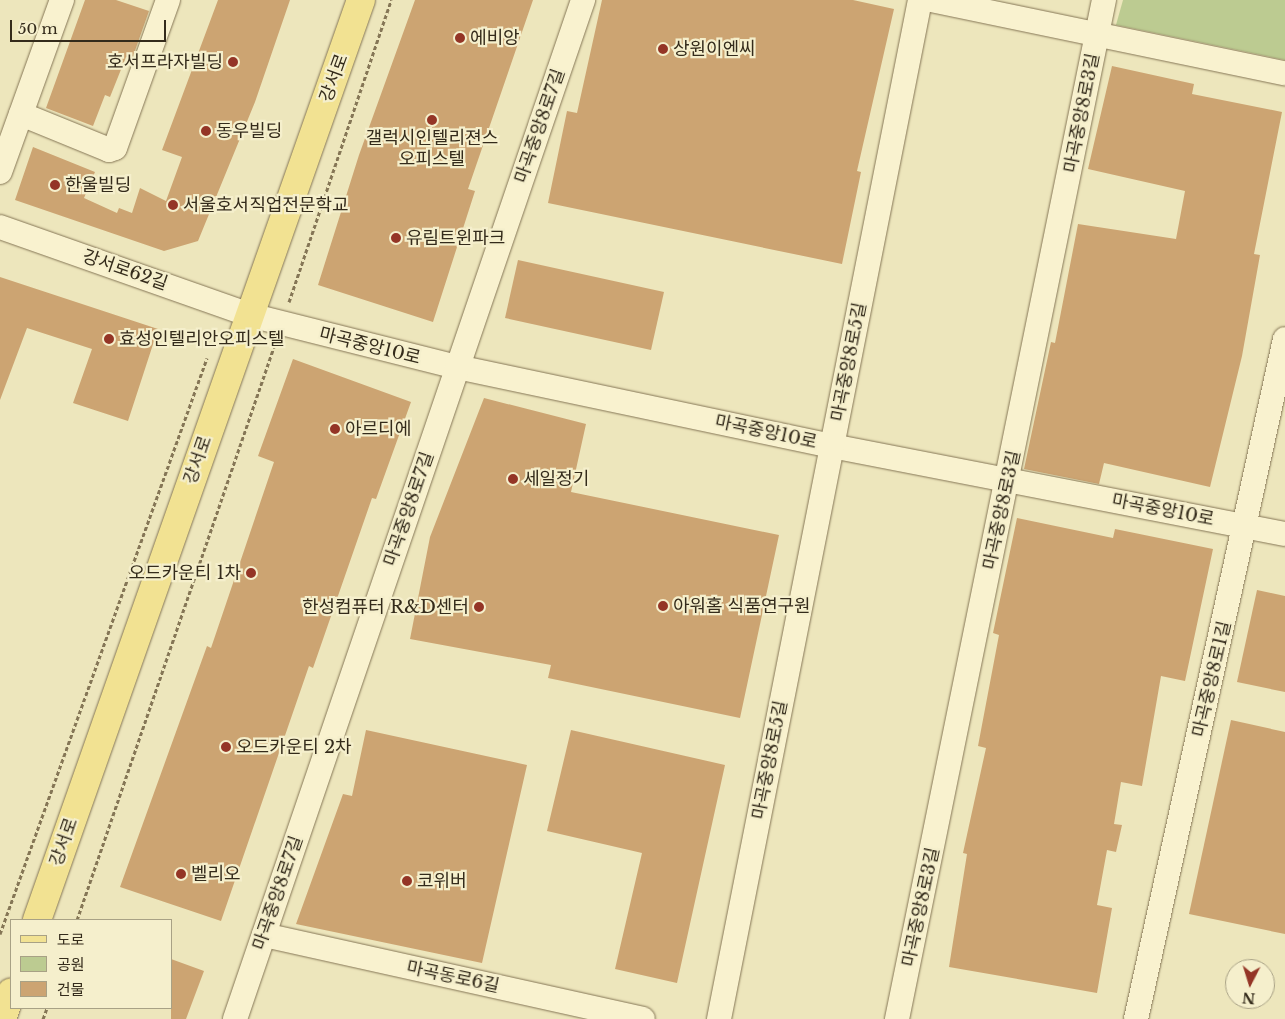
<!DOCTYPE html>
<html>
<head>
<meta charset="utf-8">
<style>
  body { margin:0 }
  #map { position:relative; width:1285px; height:1019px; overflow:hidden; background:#ede6bc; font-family:"Libre Baskerville","Noto Sans KR",serif }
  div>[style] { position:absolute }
  .green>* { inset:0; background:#bccb91 }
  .building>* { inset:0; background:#cca472 }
  .path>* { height:3px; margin-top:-1.5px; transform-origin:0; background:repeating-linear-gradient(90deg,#857656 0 4px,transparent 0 6.5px) }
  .roads { filter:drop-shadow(0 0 1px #857656) drop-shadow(0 0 1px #857656) }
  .minor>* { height:24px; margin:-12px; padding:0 12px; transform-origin:12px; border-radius:12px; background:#f9f2cf }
  .major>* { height:28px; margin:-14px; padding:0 14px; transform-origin:14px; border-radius:14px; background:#f2e292 }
  .dots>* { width:14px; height:14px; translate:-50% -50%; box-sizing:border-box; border:2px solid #f5efcc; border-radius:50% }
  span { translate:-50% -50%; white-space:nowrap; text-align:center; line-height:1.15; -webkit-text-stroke:4.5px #f5efcc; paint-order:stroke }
  .poi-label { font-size:18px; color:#342b1b }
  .left { translate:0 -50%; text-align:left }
  .right { translate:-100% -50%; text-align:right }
  .street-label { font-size:18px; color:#342b1b }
  .legend { position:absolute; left:10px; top:919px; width:162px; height:90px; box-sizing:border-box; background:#f5efcc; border:1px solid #a8a185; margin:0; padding:6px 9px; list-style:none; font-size:15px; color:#342b1b }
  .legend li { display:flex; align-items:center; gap:10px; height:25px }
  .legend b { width:25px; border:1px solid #a8a185 }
  .north { position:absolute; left:1225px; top:959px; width:50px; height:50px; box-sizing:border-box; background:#f5efcc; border:1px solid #a8a185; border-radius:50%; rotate:185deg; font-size:14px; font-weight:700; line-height:20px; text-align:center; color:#342b1b }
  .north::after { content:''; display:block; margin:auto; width:18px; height:22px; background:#943526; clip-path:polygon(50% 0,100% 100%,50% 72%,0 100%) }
  .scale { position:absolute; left:10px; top:20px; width:156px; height:22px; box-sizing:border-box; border:2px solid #342b1b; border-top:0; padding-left:6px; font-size:15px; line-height:18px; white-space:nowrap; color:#342b1b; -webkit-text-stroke:4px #f5efcc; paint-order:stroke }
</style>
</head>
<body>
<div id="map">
  <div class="green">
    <div style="clip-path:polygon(1123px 0,1285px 0,1285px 60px,1116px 25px)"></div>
  </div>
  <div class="building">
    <div style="clip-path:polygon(85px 0,116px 0,149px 11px,132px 59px,126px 57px,110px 97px,105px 95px,93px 126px,46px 108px)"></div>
    <div style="clip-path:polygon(218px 0,290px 0,255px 102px,198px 241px,164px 251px,15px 200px,33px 147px,95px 172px,84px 198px,117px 213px,119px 208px,132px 213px,140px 188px,166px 201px,182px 157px,162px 150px)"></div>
    <div style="clip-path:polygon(415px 0,533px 0,468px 189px,475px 191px,433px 322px,318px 285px,359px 155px)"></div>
    <div style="clip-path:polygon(602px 0,853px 0,894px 9px,857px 171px,861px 172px,842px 264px,548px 203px,567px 111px,577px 113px)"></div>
    <div style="clip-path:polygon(1112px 66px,1194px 84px,1192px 94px,1282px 112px,1254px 254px,1260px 255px,1242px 356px,1210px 487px,1104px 463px,1099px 484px,1024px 469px,1051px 342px,1055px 343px,1078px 224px,1176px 239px,1185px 191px,1088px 169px)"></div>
    <div style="clip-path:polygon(518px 260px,664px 292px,651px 350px,505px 318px)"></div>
    <div style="clip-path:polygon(0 277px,158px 329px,128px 421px,73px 403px,92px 349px,27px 328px,0 400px)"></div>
    <div style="clip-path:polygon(293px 359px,411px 402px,376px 499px,372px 498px,313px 668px,309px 666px,221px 921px,120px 887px,207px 646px,211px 648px,274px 462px,258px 456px)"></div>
    <div style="clip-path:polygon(484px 398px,586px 424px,571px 492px,779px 535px,740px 718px,548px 678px,551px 665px,410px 639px,430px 537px)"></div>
    <div style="clip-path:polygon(1017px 518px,1113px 538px,1115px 529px,1213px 549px,1185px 681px,1161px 676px,1142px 786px,1121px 782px,1114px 824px,1122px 825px,1116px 852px,1107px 850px,1097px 905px,1112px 908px,1097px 993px,949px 967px,967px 854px,963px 853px,986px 748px,978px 746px,999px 635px,993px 633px)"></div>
    <div style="clip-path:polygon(1257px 590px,1285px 596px,1285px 692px,1237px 682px)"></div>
    <div style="clip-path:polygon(1231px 720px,1285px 732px,1285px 934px,1189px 914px)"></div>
    <div style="clip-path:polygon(366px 730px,527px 765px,482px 963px,296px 924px,343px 794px,352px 796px)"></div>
    <div style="clip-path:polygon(571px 730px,725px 765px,677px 983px,615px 969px,642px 853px,547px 831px)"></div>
    <div style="clip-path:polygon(171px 959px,204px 971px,186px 1019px,171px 1019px)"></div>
  </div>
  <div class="path">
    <div style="left:289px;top:302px;width:319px;rotate:-71.3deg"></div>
    <div style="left:77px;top:920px;width:609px;rotate:-71.03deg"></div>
    <div style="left:0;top:934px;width:612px;rotate:-70.23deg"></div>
    <div style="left:43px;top:1019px;width:12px;rotate:-70deg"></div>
  </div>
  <div class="roads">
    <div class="minor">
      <div style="left:931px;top:0;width:361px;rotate:11.7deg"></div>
      <div style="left:21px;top:114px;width:95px;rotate:22.2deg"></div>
      <div style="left:109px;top:150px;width:6px;rotate:-18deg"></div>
      <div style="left:115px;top:148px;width:157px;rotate:-70.3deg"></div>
      <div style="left:0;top:172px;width:183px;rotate:-70.2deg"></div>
      <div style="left:0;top:227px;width:265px;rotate:19.4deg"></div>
      <div style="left:250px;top:315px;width:213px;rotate:14.1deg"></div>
      <div style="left:457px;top:367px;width:383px;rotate:11.9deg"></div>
      <div style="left:832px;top:446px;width:461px;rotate:11deg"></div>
      <div style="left:264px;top:935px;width:388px;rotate:12.5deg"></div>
      <div style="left:235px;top:1019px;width:1077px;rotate:-71.14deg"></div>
      <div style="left:719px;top:1019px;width:1039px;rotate:-78.84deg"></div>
      <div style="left:897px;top:1019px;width:1040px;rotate:-78.52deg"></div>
      <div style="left:1136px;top:1019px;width:696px;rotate:-77.64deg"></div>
    </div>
    <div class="major">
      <div style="left:37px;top:920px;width:975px;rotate:-70.6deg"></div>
      <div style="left:2px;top:1019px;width:28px;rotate:-71deg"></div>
    </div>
  </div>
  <div class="dots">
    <div style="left:460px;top:38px;background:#943526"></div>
    <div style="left:663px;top:49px;background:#943526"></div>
    <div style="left:233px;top:62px;background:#943526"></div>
    <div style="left:432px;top:120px;background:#943526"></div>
    <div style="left:206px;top:131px;background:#943526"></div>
    <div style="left:55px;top:185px;background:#943526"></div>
    <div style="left:173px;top:205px;background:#943526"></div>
    <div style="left:396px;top:238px;background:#943526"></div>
    <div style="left:109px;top:339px;background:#943526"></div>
    <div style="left:335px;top:429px;background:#943526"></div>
    <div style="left:513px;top:479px;background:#943526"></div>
    <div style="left:251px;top:573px;background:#943526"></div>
    <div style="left:663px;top:606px;background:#943526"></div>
    <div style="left:479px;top:607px;background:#943526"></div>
    <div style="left:226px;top:747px;background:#943526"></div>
    <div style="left:181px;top:874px;background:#943526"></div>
    <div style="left:407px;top:881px;background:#943526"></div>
  </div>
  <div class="poi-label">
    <span class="left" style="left:470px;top:38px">에비앙</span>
    <span class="left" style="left:673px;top:49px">상원이엔씨</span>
    <span class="right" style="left:223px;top:62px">호서프라자빌딩</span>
    <span class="left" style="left:216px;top:131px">동우빌딩</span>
    <span style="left:432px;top:149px">갤럭시인텔리젼스<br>오피스텔</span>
    <span class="left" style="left:65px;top:185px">한울빌딩</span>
    <span class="left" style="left:183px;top:205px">서울호서직업전문학교</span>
    <span class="left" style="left:406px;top:238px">유림트윈파크</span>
    <span class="left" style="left:119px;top:339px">효성인텔리안오피스텔</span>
    <span class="left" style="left:345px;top:429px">아르디에</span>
    <span class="left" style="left:523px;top:479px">세일정기</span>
    <span class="right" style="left:241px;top:573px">오드카운티 1차</span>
    <span class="left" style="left:673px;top:606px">아워홈 식품연구원</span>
    <span class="right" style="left:469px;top:607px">한성컴퓨터 R&amp;D센터</span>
    <span class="left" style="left:236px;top:747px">오드카운티 2차</span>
    <span class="left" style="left:191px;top:874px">벨리오</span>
    <span class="left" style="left:417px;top:881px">코위버</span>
  </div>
  <div class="street-label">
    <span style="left:334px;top:78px;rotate:-70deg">강서로</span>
    <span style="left:1082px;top:113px;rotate:-79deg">마곡중앙8로3길</span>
    <span style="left:540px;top:126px;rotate:-71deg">마곡중앙8로7길</span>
    <span style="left:125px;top:270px;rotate:19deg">강서로62길</span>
    <span style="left:370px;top:346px;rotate:14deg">마곡중앙10로</span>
    <span style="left:849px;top:362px;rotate:-79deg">마곡중앙8로5길</span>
    <span style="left:766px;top:432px;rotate:12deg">마곡중앙10로</span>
    <span style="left:198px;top:460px;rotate:-71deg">강서로</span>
    <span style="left:409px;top:509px;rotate:-71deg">마곡중앙8로7길</span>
    <span style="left:1002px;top:510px;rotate:-78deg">마곡중앙8로3길</span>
    <span style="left:1163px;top:510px;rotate:11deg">마곡중앙10로</span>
    <span style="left:1212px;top:679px;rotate:-77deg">마곡중앙8로1길</span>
    <span style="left:770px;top:760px;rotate:-79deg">마곡중앙8로5길</span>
    <span style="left:64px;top:842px;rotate:-71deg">강서로</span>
    <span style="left:278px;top:893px;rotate:-71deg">마곡중앙8로7길</span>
    <span style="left:921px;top:907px;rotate:-78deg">마곡중앙8로3길</span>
    <span style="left:453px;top:977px;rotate:12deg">마곡동로6길</span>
  </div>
  <ul class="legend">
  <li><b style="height:6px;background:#f2e292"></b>도로</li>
  <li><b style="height:14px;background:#bccb91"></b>공원</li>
  <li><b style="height:14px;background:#cca472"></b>건물</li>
  </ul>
  <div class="north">N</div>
  <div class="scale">50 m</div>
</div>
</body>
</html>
